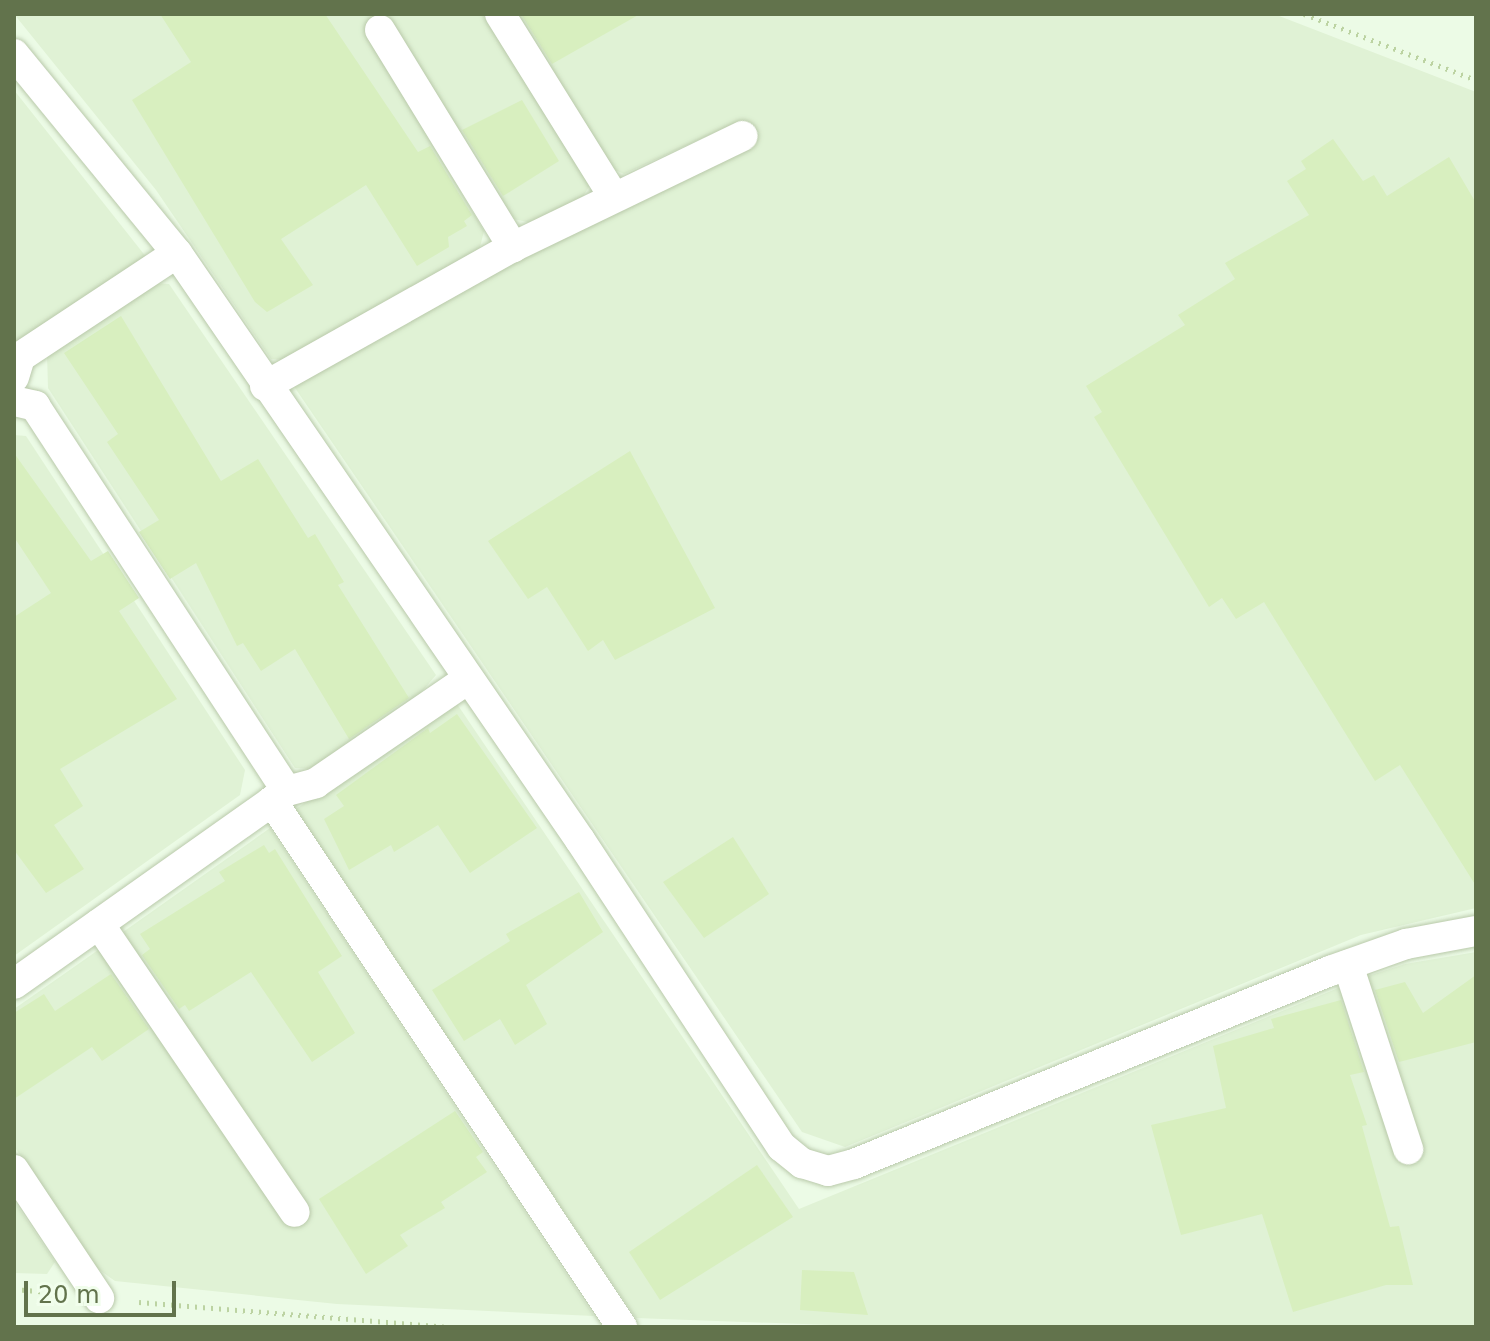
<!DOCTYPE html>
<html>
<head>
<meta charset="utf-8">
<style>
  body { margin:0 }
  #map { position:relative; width:1490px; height:1341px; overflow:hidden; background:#ecfbe6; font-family:"DejaVu Sans",sans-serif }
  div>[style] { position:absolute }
  .residential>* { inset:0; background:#e0f2d5 }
  .building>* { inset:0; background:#d8efbf }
  .path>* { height:5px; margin-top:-2.5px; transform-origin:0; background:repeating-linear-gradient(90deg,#bcd3a2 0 2px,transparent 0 8px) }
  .roads { filter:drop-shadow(0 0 2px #b9c9aa) drop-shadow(0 0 2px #b9c9aa) }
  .lane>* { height:30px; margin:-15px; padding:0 15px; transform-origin:15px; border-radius:15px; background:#fff }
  span { translate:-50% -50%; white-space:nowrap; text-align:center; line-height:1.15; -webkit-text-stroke:6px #f1feec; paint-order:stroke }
  .frame { position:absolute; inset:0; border:16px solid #62734c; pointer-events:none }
  .scale { position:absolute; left:24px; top:1281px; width:152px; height:36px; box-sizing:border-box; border:4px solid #62734c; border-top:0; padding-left:10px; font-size:24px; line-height:28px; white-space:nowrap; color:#62734c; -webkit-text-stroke:6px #f1feec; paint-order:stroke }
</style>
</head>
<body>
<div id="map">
  <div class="residential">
    <div style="clip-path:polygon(14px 14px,482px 14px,590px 185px,582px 198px,533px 223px,513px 219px,392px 21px,368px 36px,484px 231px,478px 255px,289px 360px,271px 359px,156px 190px)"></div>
    <div style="clip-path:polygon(514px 14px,1274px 14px,1476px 92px,1476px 908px,1361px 935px,845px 1147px,802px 1132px,293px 385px,735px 123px,624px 174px,611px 168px)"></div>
    <div style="clip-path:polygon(14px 90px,147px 258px,14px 348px)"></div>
    <div style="clip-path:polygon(150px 283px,169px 284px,436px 675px,407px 709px,314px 769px,295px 768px,48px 388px,47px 352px)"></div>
    <div style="clip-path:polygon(14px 435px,26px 436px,245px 770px,240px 795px,14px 956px)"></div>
    <div style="clip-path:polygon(455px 701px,799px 1209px,1365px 977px,1405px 964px,1476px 952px,1476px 1327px,885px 1327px,636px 1318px,293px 811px)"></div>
    <div style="clip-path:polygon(270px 828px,594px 1316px,337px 1304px,115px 1281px,94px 1266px,14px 1146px,14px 1009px,101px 948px,305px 1204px,123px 932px)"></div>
    <div style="clip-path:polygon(14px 1201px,55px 1262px,47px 1274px,14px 1273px)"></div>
  </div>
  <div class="building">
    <div style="clip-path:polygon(160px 14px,325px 14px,418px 152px,430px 146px,472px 215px,464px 221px,467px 226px,448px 237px,449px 247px,417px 266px,366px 185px,281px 239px,313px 285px,267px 312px,255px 302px,132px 100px,191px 62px)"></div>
    <div style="clip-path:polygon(521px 14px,640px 14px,552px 64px)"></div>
    <div style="clip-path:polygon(522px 100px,559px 161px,503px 196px,462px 130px)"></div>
    <div style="clip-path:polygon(1333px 139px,1363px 181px,1374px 175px,1387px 196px,1449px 157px,1476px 203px,1476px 886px,1400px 765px,1375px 781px,1264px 602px,1236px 619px,1222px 598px,1209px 607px,1094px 417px,1102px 412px,1086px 386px,1185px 325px,1178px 315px,1235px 279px,1225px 263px,1309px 215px,1287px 181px,1306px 169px,1301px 161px)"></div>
    <div style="clip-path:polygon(121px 316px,221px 481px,258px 459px,308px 538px,315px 534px,344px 582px,338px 585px,409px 698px,349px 739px,295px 649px,261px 671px,243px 643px,237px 646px,196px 563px,170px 579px,139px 532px,159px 520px,107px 442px,118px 434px,64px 353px)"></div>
    <div style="clip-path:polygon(630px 451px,715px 608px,615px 660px,603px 640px,588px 651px,547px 587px,528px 599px,488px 541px)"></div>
    <div style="clip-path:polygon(14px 453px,91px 561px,108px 551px,139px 598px,119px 611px,177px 699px,60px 769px,83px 806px,54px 825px,84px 869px,46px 893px,14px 850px,14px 617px,51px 593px,14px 537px)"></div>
    <div style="clip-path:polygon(457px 714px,537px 828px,470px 873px,438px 825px,394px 852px,391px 845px,349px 870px,324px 819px,344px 806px,336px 795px,428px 728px,430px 733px)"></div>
    <div style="clip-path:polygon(733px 837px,769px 894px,704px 938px,663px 882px)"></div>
    <div style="clip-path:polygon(264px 845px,269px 853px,275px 849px,342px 956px,318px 972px,355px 1033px,312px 1062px,251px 972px,189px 1011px,185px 1005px,179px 1009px,142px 955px,150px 949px,140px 934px,225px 881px,219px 872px)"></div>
    <div style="clip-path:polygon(579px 892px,603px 932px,526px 985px,547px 1024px,515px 1045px,500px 1019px,464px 1041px,432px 990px,510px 941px,506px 934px)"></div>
    <div style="clip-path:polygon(111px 974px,149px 1029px,102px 1061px,92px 1047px,14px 1099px,14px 1013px,44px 994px,55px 1011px)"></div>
    <div style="clip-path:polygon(1476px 975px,1476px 1042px,1399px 1062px,1375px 990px,1405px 982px,1423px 1013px)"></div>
    <div style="clip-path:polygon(1341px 1000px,1364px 1072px,1350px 1075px,1367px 1125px,1362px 1126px,1390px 1227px,1399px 1226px,1413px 1285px,1386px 1285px,1293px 1312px,1262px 1214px,1181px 1235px,1151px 1125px,1226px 1108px,1213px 1046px,1274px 1028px,1271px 1019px)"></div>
    <div style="clip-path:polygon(455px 1111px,483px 1152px,476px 1157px,487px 1172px,441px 1202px,445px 1208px,400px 1235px,408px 1246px,366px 1274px,319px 1199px)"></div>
    <div style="clip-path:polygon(757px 1165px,793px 1217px,660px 1300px,629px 1252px)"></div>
    <div style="clip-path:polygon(802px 1270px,854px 1272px,868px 1315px,800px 1310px)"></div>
  </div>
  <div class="path">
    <div style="left:1304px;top:14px;width:184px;rotate:21deg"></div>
    <div style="left:14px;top:1289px;width:32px;rotate:5deg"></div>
    <div style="left:139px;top:1302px;width:311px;rotate:4.6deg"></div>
  </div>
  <div class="roads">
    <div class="lane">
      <div style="left:500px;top:14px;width:216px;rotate:58.1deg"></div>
      <div style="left:380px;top:30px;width:255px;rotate:58.5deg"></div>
      <div style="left:14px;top:54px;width:257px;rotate:50.7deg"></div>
      <div style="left:177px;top:253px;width:712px;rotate:55.53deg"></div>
      <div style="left:580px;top:840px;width:367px;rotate:56.7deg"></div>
      <div style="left:782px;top:1147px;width:26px;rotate:39deg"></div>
      <div style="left:802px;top:1163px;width:27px;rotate:17deg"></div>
      <div style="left:828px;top:1171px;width:27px;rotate:-15deg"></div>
      <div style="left:854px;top:1164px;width:514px;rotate:-22.07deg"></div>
      <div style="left:1330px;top:971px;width:81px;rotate:-19.6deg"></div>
      <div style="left:1406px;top:944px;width:71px;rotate:-10.5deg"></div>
      <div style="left:14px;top:377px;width:21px;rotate:-73deg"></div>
      <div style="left:20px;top:357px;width:188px;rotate:-33.5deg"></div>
      <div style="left:265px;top:386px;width:284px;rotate:-29.3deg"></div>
      <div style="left:513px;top:247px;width:255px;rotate:-25.8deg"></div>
      <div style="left:14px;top:401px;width:22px;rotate:13deg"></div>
      <div style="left:35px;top:406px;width:460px;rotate:56.8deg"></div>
      <div style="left:272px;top:801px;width:632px;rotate:56.36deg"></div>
      <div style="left:99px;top:924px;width:348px;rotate:55.8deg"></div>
      <div style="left:1348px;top:965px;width:194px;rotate:71.9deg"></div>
      <div style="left:14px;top:984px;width:334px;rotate:-35.3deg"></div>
      <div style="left:287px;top:791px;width:30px;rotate:-15deg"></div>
      <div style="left:316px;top:783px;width:184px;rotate:-34.4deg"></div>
      <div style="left:14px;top:1170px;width:154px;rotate:56.4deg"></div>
    </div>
  </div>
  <div class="frame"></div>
  <div class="scale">20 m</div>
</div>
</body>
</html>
